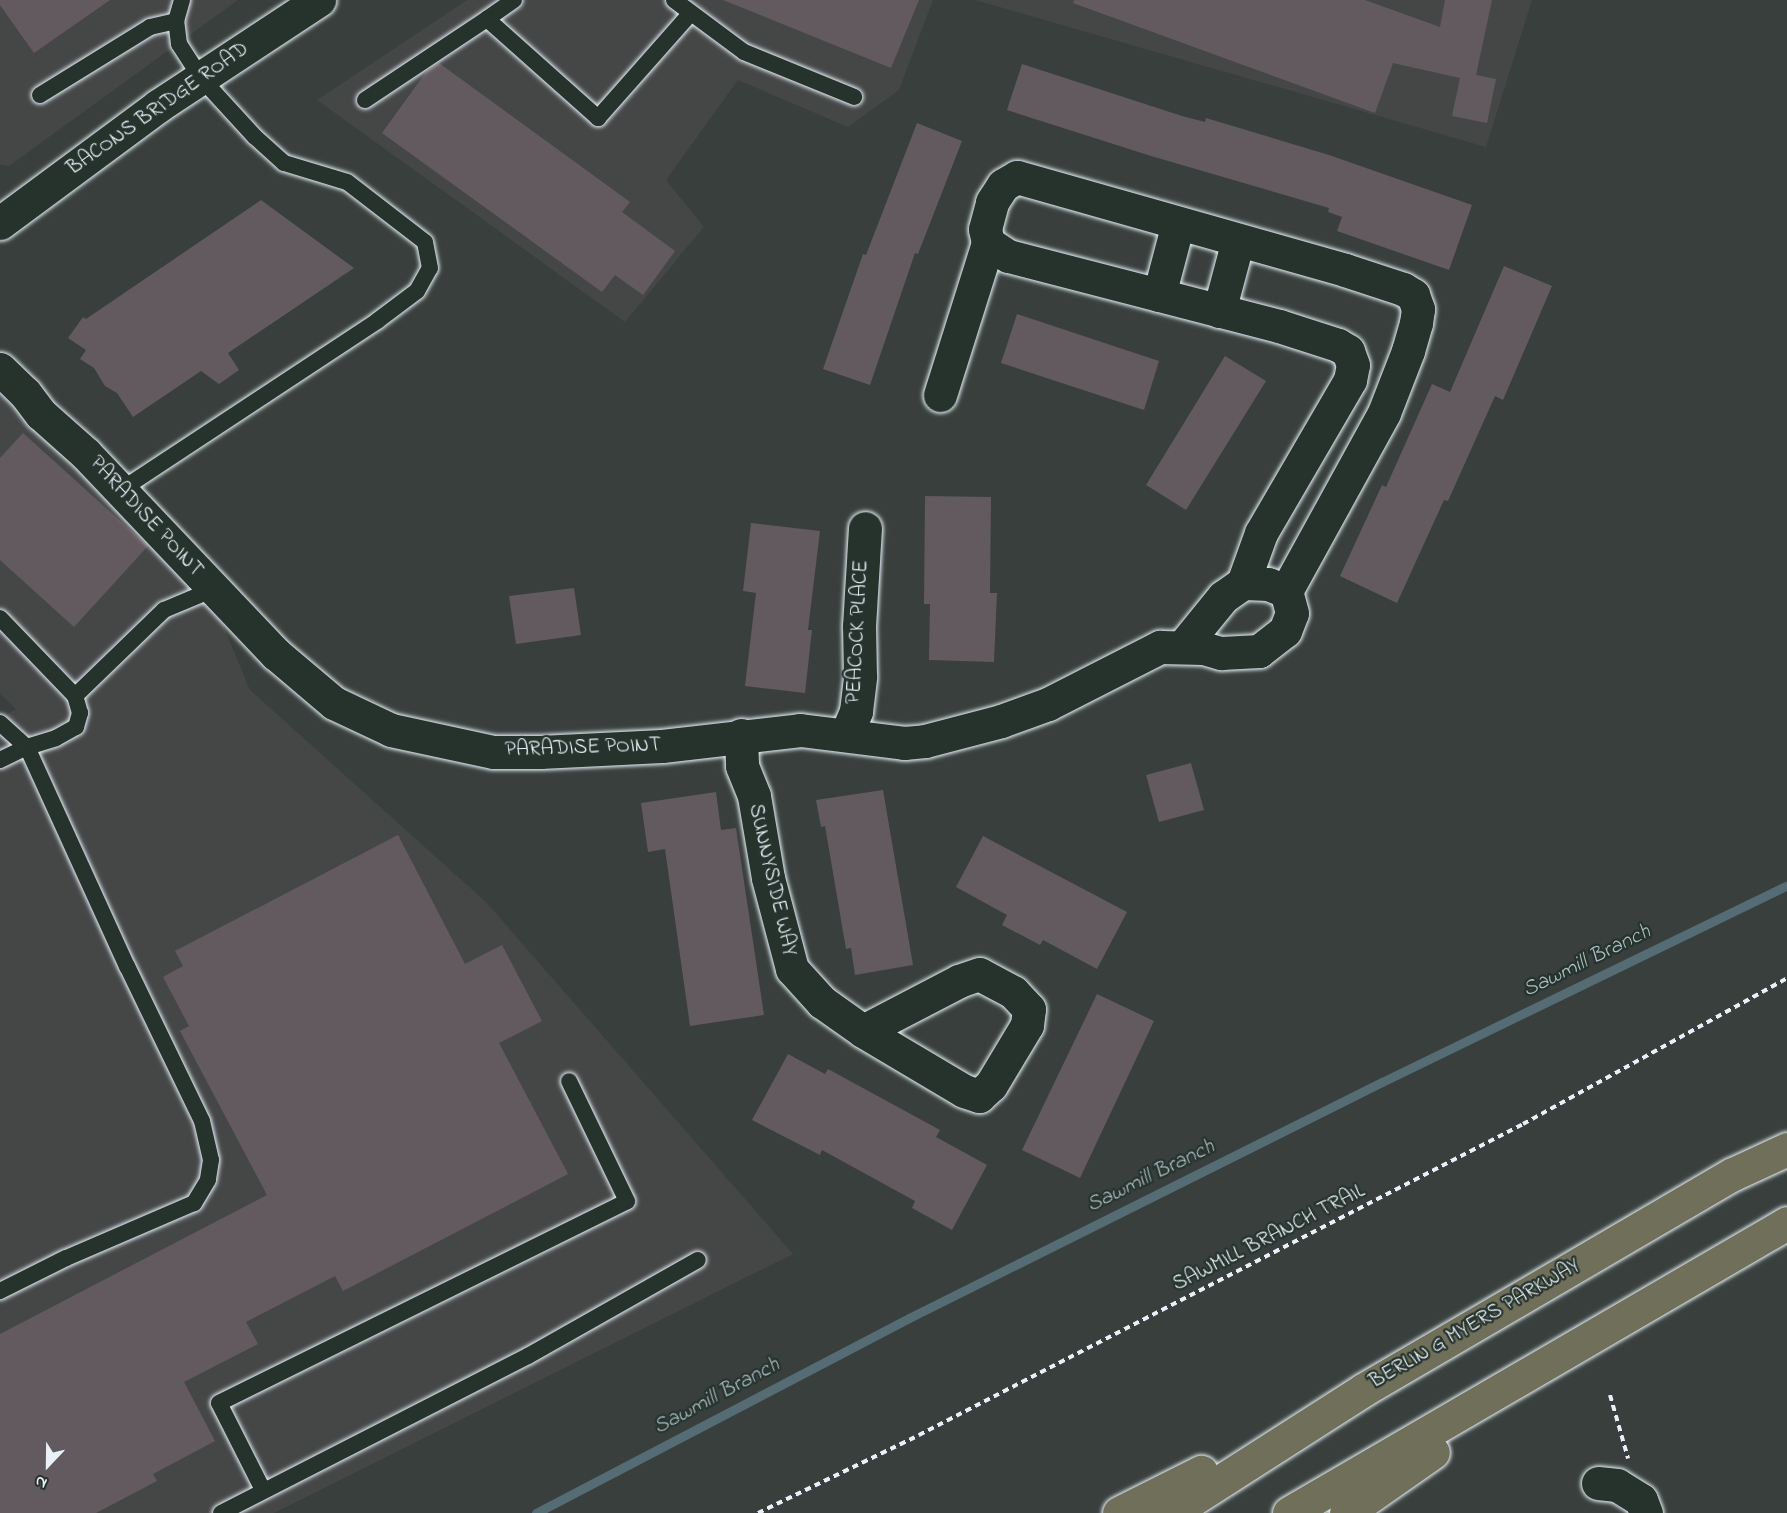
<!DOCTYPE html>
<html>
<head>
<meta charset="utf-8">
<style>
  body { margin:0 }
  #map { position:relative; width:1787px; height:1513px; overflow:hidden; background:#383f3c; font-family:"Indie Flower",sans-serif }
  div>[style] { position:absolute }
  .built>* { inset:0; background:#454747 }
  .stream>* { height:9px; margin:-4.5px; padding:0 4.5px; transform-origin:4.5px; border-radius:4.5px; background:#556c74 }
  .building>* { inset:0; background:#635a60 }
  .path>* { height:4px; margin-top:-2px; transform-origin:0; background:repeating-linear-gradient(90deg,#e8f1f8 0 6px,transparent 0 10.5px) }
  .roads { filter:drop-shadow(0 0 2px #e8f1f8) drop-shadow(0 0 2px #e8f1f8) }
  .lane>* { height:16px; margin:-8px; padding:0 8px; transform-origin:8px; border-radius:8px; background:#26332d }
  .street>* { height:33px; margin:-16.5px; padding:0 16.5px; transform-origin:16.5px; border-radius:16.5px; background:#26332d }
  .secondary>* { height:33px; margin:-16.5px; padding:0 16.5px; transform-origin:16.5px; border-radius:16.5px; background:#26332d }
  .primary>* { height:33px; margin:-16.5px; padding:0 16.5px; transform-origin:16.5px; border-radius:16.5px; background:#706f59 }
  span { translate:-50% -50%; white-space:nowrap; text-align:center; line-height:1.15; -webkit-text-stroke:4.5px #26332d; paint-order:stroke }
  .street-label { font-size:21px; color:#e8f1f8 }
  .water-label { font-size:22px; color:#adbcc3; font-style:italic }
  .north { position:absolute; left:18px; top:1435px; width:60px; height:60px; -webkit-text-stroke:4px #26332d; paint-order:stroke; rotate:202deg; font-size:16px; font-weight:700; line-height:24px; text-align:center; color:#e8f1f8 }
  .north::after { content:''; display:block; margin:auto; width:21px; height:27px; background:#e8f1f8; clip-path:polygon(50% 0,100% 100%,50% 72%,0 100%) }
</style>
</head>
<body>
<div id="map">
  <div class="built">
    <div style="clip-path:polygon(0 0,238px 0,9px 166px,0 165px)"></div>
    <div style="clip-path:polygon(467px 0,933px 0,899px 90px,848px 127px,738px 80px,666px 180px,704px 227px,625px 322px,317px 100px)"></div>
    <div style="clip-path:polygon(975px 0,1532px 0,1486px 147px)"></div>
    <div style="clip-path:polygon(0 393px,214px 604px,250px 690px,486px 902px,793px 1254px,274px 1513px,0 1513px,0 719px,16px 709px,0 694px)"></div>
  </div>
  <div class="stream">
    <div style="left:536px;top:1513px;width:421px;rotate:-27.6deg"></div>
    <div style="left:909px;top:1318px;width:529px;rotate:-26.52deg"></div>
    <div style="left:1382px;top:1082px;width:450px;rotate:-25.9deg"></div>
  </div>
  <div class="building">
    <div style="clip-path:polygon(0 0,110px 0,34px 53px,0 5px)"></div>
    <div style="clip-path:polygon(723px 0,919px 0,891px 68px)"></div>
    <div style="clip-path:polygon(1074px 0,1365px 0,1440px 27px,1445px 0,1492px 0,1476px 75px,1496px 79px,1487px 123px,1452px 116px,1460px 78px,1393px 63px,1375px 113px,1073px 3px)"></div>
    <div style="clip-path:polygon(439px 63px,630px 202px,622px 212px,675px 251px,643px 295px,615px 275px,602px 292px,382px 133px,426px 72px)"></div>
    <div style="clip-path:polygon(1022px 64px,1182px 116px,1205px 122px,1206px 118px,1329px 155px,1472px 205px,1449px 270px,1337px 231px,1342px 217px,1328px 212px,1329px 208px,1151px 156px,1007px 110px)"></div>
    <div style="clip-path:polygon(917px 123px,962px 141px,918px 254px,915px 253px,870px 385px,823px 369px,863px 254px,866px 255px)"></div>
    <div style="clip-path:polygon(261px 200px,354px 268px,228px 353px,239px 370px,219px 384px,201px 371px,133px 417px,117px 393px,105px 386px,94px 368px,80px 359px,86px 350px,68px 338px,83px 317px,86px 319px)"></div>
    <div style="clip-path:polygon(1504px 266px,1552px 286px,1503px 400px,1495px 396px,1448px 501px,1444px 500px,1397px 603px,1340px 576px,1382px 485px,1386px 487px,1432px 384px,1450px 392px)"></div>
    <div style="clip-path:polygon(1017px 314px,1159px 361px,1144px 410px,1001px 363px)"></div>
    <div style="clip-path:polygon(1225px 356px,1266px 381px,1186px 510px,1146px 485px)"></div>
    <div style="clip-path:polygon(23px 433px,148px 546px,74px 627px,0 560px,0 458px)"></div>
    <div style="clip-path:polygon(925px 496px,991px 497px,990px 593px,997px 593px,994px 662px,929px 660px,930px 604px,924px 604px)"></div>
    <div style="clip-path:polygon(751px 523px,820px 531px,808px 630px,812px 630px,805px 693px,745px 686px,756px 593px,743px 591px)"></div>
    <div style="clip-path:polygon(574px 588px,581px 635px,516px 644px,509px 596px)"></div>
    <div style="clip-path:polygon(1191px 763px,1204px 810px,1159px 822px,1146px 775px)"></div>
    <div style="clip-path:polygon(883px 790px,913px 965px,855px 975px,851px 948px,846px 949px,825px 826px,821px 827px,816px 800px)"></div>
    <div style="clip-path:polygon(716px 792px,721px 830px,736px 828px,764px 1015px,690px 1026px,665px 849px,648px 852px,641px 803px)"></div>
    <div style="clip-path:polygon(398px 835px,465px 964px,502px 945px,542px 1021px,499px 1043px,568px 1174px,343px 1291px,335px 1276px,246px 1322px,258px 1344px,184px 1382px,215px 1441px,153px 1474px,157px 1481px,96px 1513px,0 1513px,0 1334px,267px 1195px,180px 1031px,189px 1026px,163px 977px,183px 966px,175px 951px)"></div>
    <div style="clip-path:polygon(983px 836px,1127px 912px,1097px 969px,1043px 940px,1040px 945px,1002px 925px,1007px 915px,956px 887px)"></div>
    <div style="clip-path:polygon(1097px 994px,1154px 1021px,1080px 1178px,1022px 1150px)"></div>
    <div style="clip-path:polygon(788px 1054px,825px 1074px,828px 1069px,940px 1130px,936px 1137px,987px 1165px,952px 1230px,912px 1208px,915px 1201px,822px 1150px,820px 1155px,752px 1120px)"></div>
  </div>
  <div class="path">
    <div style="left:1610px;top:1395px;width:66px;rotate:74.1deg"></div>
    <div style="left:758px;top:1513px;width:179px;rotate:-25.8deg"></div>
    <div style="left:919px;top:1435px;width:679px;rotate:-27.24deg"></div>
    <div style="left:1523px;top:1124px;width:302px;rotate:-28.9deg"></div>
  </div>
  <div class="roads">
    <div class="lane">
      <div style="left:514px;top:0;width:33px;rotate:145deg"></div>
      <div style="left:487px;top:19px;width:149px;rotate:41.7deg"></div>
      <div style="left:598px;top:118px;width:140px;rotate:-48.5deg"></div>
      <div style="left:674px;top:0;width:87px;rotate:36.6deg"></div>
      <div style="left:744px;top:52px;width:119px;rotate:22.2deg"></div>
      <div style="left:40px;top:95px;width:129px;rotate:-31.7deg"></div>
      <div style="left:150px;top:27px;width:27px;rotate:-13deg"></div>
      <div style="left:365px;top:100px;width:146px;rotate:-33.6deg"></div>
      <div style="left:121px;top:490px;width:307px;rotate:-33.4deg"></div>
      <div style="left:377px;top:321px;width:50px;rotate:-36.9deg"></div>
      <div style="left:417px;top:291px;width:26px;rotate:-61deg"></div>
      <div style="left:430px;top:268px;width:26px;rotate:-101deg"></div>
      <div style="left:425px;top:242px;width:98px;rotate:-142.4deg"></div>
      <div style="left:347px;top:182px;width:66px;rotate:-163.2deg"></div>
      <div style="left:284px;top:163px;width:39px;rotate:-138deg"></div>
      <div style="left:255px;top:137px;width:80px;rotate:-132.5deg"></div>
      <div style="left:201px;top:78px;width:40px;rotate:-122.9deg"></div>
      <div style="left:179px;top:44px;width:23px;rotate:-97deg"></div>
      <div style="left:176px;top:21px;width:22px;rotate:-74deg"></div>
      <div style="left:0;top:618px;width:108px;rotate:46.1deg"></div>
      <div style="left:75px;top:696px;width:124px;rotate:-44deg"></div>
      <div style="left:164px;top:610px;width:54px;rotate:-22.8deg"></div>
      <div style="left:0;top:723px;width:36px;rotate:42deg"></div>
      <div style="left:27px;top:747px;width:30px;rotate:-17deg"></div>
      <div style="left:56px;top:738px;width:23px;rotate:-29deg"></div>
      <div style="left:76px;top:727px;width:15px;rotate:-74deg"></div>
      <div style="left:80px;top:713px;width:18px;rotate:-106deg"></div>
      <div style="left:0;top:760px;width:30px;rotate:-26deg"></div>
      <div style="left:27px;top:747px;width:241px;rotate:65.5deg"></div>
      <div style="left:127px;top:966px;width:172px;rotate:64.2deg"></div>
      <div style="left:202px;top:1121px;width:40px;rotate:77deg"></div>
      <div style="left:211px;top:1160px;width:20px;rotate:99deg"></div>
      <div style="left:208px;top:1180px;width:27px;rotate:121deg"></div>
      <div style="left:194px;top:1203px;width:139px;rotate:156.7deg"></div>
      <div style="left:66px;top:1258px;width:74px;rotate:153.4deg"></div>
      <div style="left:263px;top:1490px;width:97px;rotate:-116.8deg"></div>
      <div style="left:219px;top:1403px;width:455px;rotate:-26.3deg"></div>
      <div style="left:627px;top:1201px;width:133px;rotate:-115.8deg"></div>
      <div style="left:221px;top:1513px;width:345px;rotate:-27.1deg"></div>
      <div style="left:528px;top:1356px;width:195px;rotate:-29.5deg"></div>
    </div>
    <div class="street">
      <div style="left:1159px;top:295px;width:74px;rotate:-75.2deg"></div>
      <div style="left:1219px;top:311px;width:73px;rotate:-75deg"></div>
      <div style="left:0;top:369px;width:35px;rotate:44deg"></div>
      <div style="left:25px;top:393px;width:26px;rotate:53deg"></div>
      <div style="left:41px;top:414px;width:60px;rotate:41.6deg"></div>
      <div style="left:86px;top:454px;width:276px;rotate:46.5deg"></div>
      <div style="left:276px;top:654px;width:76px;rotate:40.2deg"></div>
      <div style="left:334px;top:703px;width:63px;rotate:25.3deg"></div>
      <div style="left:391px;top:730px;width:105px;rotate:12.1deg"></div>
      <div style="left:494px;top:752px;width:46px"></div>
      <div style="left:540px;top:752px;width:122px;rotate:-2.8deg"></div>
      <div style="left:662px;top:746px;width:139px;rotate:-6.6deg"></div>
      <div style="left:800px;top:730px;width:105px;rotate:7.1deg"></div>
      <div style="left:904px;top:743px;width:21px;rotate:-5deg"></div>
      <div style="left:925px;top:741px;width:79px;rotate:-14.7deg"></div>
      <div style="left:1001px;top:721px;width:50px;rotate:-19.9deg"></div>
      <div style="left:1048px;top:704px;width:126px;rotate:-27deg"></div>
      <div style="left:1160px;top:647px;width:43px;rotate:1.3deg"></div>
      <div style="left:1203px;top:648px;width:19px;rotate:16deg"></div>
      <div style="left:1221px;top:653px;width:38px;rotate:-3deg"></div>
      <div style="left:1259px;top:651px;width:33px;rotate:-38deg"></div>
      <div style="left:1285px;top:631px;width:19px;rotate:-69deg"></div>
      <div style="left:1292px;top:613px;width:23px;rotate:-105deg"></div>
      <div style="left:1286px;top:591px;width:19px;rotate:-159deg"></div>
      <div style="left:1268px;top:584px;width:25px;rotate:-178deg"></div>
      <div style="left:1243px;top:583px;width:24px;rotate:145deg"></div>
      <div style="left:1223px;top:597px;width:63px;rotate:129.2deg"></div>
      <div style="left:940px;top:395px;width:159px;rotate:-72.5deg"></div>
      <div style="left:1243px;top:583px;width:53px;rotate:-70.2deg"></div>
      <div style="left:1261px;top:533px;width:177px;rotate:-59.8deg"></div>
      <div style="left:1350px;top:380px;width:15px;rotate:-79deg"></div>
      <div style="left:1353px;top:365px;width:15px;rotate:-110deg"></div>
      <div style="left:1348px;top:351px;width:12px;rotate:-149deg"></div>
      <div style="left:1338px;top:345px;width:62px;rotate:-162.1deg"></div>
      <div style="left:1279px;top:326px;width:280px;rotate:-165.5deg"></div>
      <div style="left:1008px;top:256px;width:24px;rotate:-147deg"></div>
      <div style="left:988px;top:243px;width:14px;rotate:-102deg"></div>
      <div style="left:985px;top:229px;width:28px;rotate:-75deg"></div>
      <div style="left:992px;top:202px;width:20px;rotate:-57deg"></div>
      <div style="left:1003px;top:185px;width:16px;rotate:-30deg"></div>
      <div style="left:1017px;top:177px;width:341px;rotate:15.8deg"></div>
      <div style="left:1345px;top:270px;width:61px;rotate:18.1deg"></div>
      <div style="left:1403px;top:289px;width:12px;rotate:31deg"></div>
      <div style="left:1413px;top:295px;width:15px;rotate:70deg"></div>
      <div style="left:1418px;top:309px;width:14px;rotate:98deg"></div>
      <div style="left:1416px;top:323px;width:29px;rotate:106deg"></div>
      <div style="left:1408px;top:351px;width:66px;rotate:111.2deg"></div>
      <div style="left:1384px;top:413px;width:203px;rotate:118.8deg"></div>
      <div style="left:741px;top:735px;width:31px;rotate:88deg"></div>
      <div style="left:742px;top:766px;width:32px;rotate:68deg"></div>
      <div style="left:754px;top:796px;width:83px;rotate:80.3deg"></div>
      <div style="left:768px;top:878px;width:94px;rotate:75.2deg"></div>
      <div style="left:792px;top:969px;width:45px;rotate:47.7deg"></div>
      <div style="left:822px;top:1002px;width:50px;rotate:35.3deg"></div>
      <div style="left:863px;top:1031px;width:117px;rotate:30.7deg"></div>
      <div style="left:964px;top:1091px;width:16px;rotate:18deg"></div>
      <div style="left:979px;top:1096px;width:16px;rotate:-43deg"></div>
      <div style="left:991px;top:1085px;width:70px;rotate:-59deg"></div>
      <div style="left:1027px;top:1025px;width:16px;rotate:-83deg"></div>
      <div style="left:1029px;top:1009px;width:23px;rotate:-133deg"></div>
      <div style="left:1013px;top:992px;width:38px;rotate:-152deg"></div>
      <div style="left:979px;top:974px;width:21px;rotate:161deg"></div>
      <div style="left:959px;top:981px;width:108px;rotate:152.5deg"></div>
      <div style="left:846px;top:735px;width:26px;rotate:-67deg"></div>
      <div style="left:856px;top:711px;width:35px;rotate:-83deg"></div>
      <div style="left:860px;top:676px;width:50px;rotate:-91.1deg"></div>
      <div style="left:859px;top:626px;width:98px;rotate:-86.5deg"></div>
      <div style="left:1598px;top:1483px;width:19px;rotate:6deg"></div>
      <div style="left:1617px;top:1485px;width:28px;rotate:32deg"></div>
      <div style="left:1641px;top:1500px;width:14px;rotate:69deg"></div>
    </div>
    <div class="secondary">
      <div style="left:0;top:223px;width:197px;rotate:-36.5deg"></div>
      <div style="left:158px;top:106px;width:193px;rotate:-33.4deg"></div>
    </div>
    <div class="primary">
      <div style="left:1119px;top:1513px;width:92px;rotate:-26.6deg"></div>
      <div style="left:1171px;top:1513px;width:228px;rotate:-32.6deg"></div>
      <div style="left:1363px;top:1390px;width:428px;rotate:-30.3deg"></div>
      <div style="left:1733px;top:1174px;width:60px;rotate:-24.8deg"></div>
      <div style="left:1289px;top:1513px;width:576px;rotate:-30.21deg"></div>
      <div style="left:1346px;top:1513px;width:106px;rotate:-35deg"></div>
    </div>
  </div>
  <div class="street-label">
    <span style="left:158px;top:109px;rotate:-35deg">BACONS BRIDGE ROAD</span>
    <span style="left:146px;top:517px;rotate:47deg">PARADISE POINT</span>
    <span style="left:858px;top:632px;rotate:-87deg">PEACOCK PLACE</span>
    <span style="left:583px;top:748px;rotate:-2deg">PARADISE POINT</span>
    <span style="left:772px;top:880px;rotate:77deg">SUNNYSIDE WAY</span>
    <span style="left:1269px;top:1238px;rotate:-27deg">SAWMILL BRANCH TRAIL</span>
    <span style="left:1475px;top:1324px;rotate:-30deg">BERLIN G MYERS PARKWAY</span>
  </div>
  <div class="water-label">
    <span style="left:1587px;top:962px;rotate:-26deg">Sawmill Branch</span>
    <span style="left:1151px;top:1177px;rotate:-26deg">Sawmill Branch</span>
    <span style="left:717px;top:1397px;rotate:-28deg">Sawmill Branch</span>
  </div>
  <div class="north">N</div>
</div>
</body>
</html>
